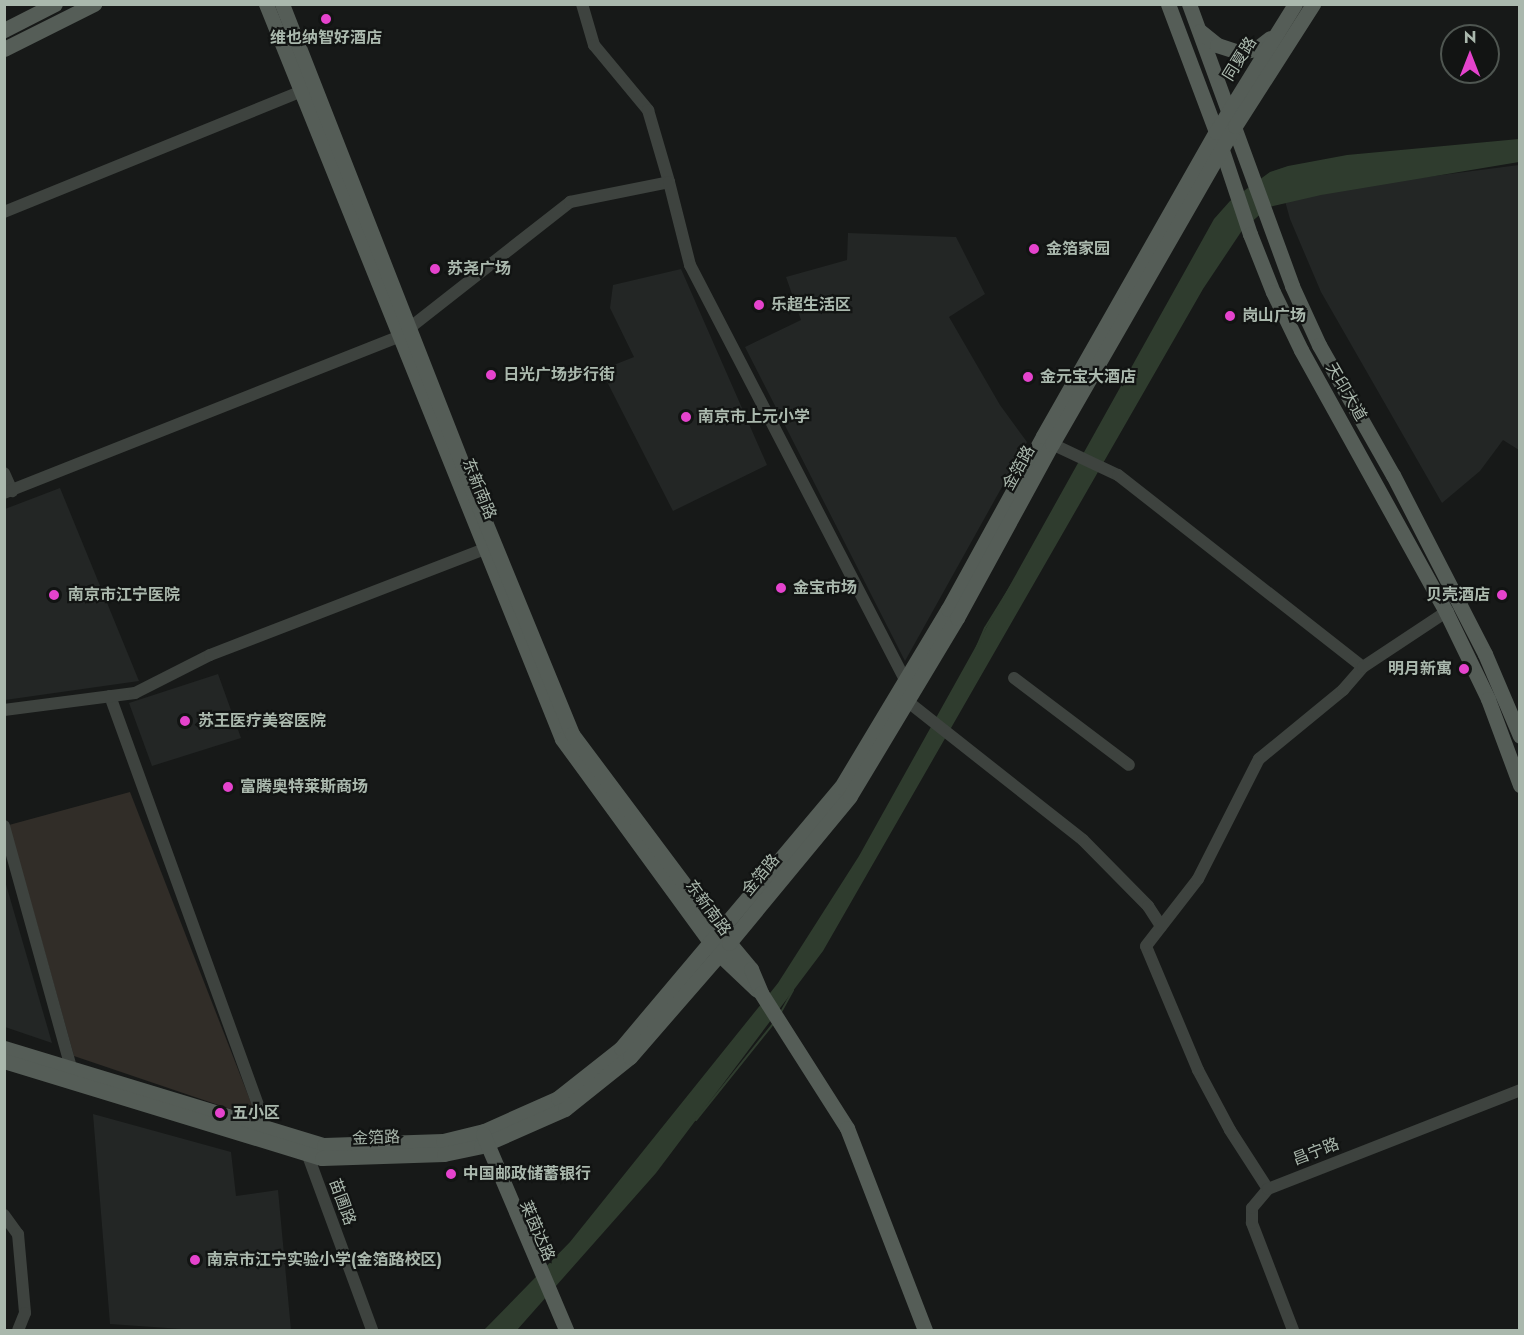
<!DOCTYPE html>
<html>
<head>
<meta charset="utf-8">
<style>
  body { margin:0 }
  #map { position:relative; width:1524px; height:1335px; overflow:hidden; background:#171918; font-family:Jost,"Noto Sans SC",sans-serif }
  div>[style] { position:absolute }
  .built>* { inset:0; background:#232625 }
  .green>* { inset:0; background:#312d28 }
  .water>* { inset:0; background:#2f3c2e }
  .stream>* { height:2px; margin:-1px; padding:0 1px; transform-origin:1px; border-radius:1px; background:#2f3c2e }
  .minor>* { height:12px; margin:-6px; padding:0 6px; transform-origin:6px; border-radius:6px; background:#3e433f }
  .major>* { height:15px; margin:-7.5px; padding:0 7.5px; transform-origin:7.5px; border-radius:7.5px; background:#555d57 }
  .dots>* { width:16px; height:16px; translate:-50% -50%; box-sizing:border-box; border:3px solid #121413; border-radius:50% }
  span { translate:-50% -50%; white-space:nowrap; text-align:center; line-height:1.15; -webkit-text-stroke:4.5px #121413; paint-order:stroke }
  .poi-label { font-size:16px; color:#aab8ad; font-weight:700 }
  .left { translate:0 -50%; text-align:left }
  .right { translate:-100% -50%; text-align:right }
  .street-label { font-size:16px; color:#aab8ad }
  .frame { position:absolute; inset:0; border:6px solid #aab8ad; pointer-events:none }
  .north { position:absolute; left:1440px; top:24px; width:60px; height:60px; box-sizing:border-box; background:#121413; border:2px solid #4f5651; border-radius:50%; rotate:0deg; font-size:16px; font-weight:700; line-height:24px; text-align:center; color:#aab8ad }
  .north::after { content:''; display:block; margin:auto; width:21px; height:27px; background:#e543cd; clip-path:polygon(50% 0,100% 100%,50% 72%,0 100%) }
</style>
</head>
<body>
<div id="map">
  <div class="built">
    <div style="clip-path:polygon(1519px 165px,1519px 450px,1503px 440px,1480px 471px,1442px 503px,1321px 292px,1290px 219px,1285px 201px,1395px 181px)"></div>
    <div style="clip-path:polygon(848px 233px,956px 237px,985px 294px,949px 317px,1000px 405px,1027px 442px,905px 661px,745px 347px,801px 320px,786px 277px,847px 260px)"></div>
    <div style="clip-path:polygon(681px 269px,767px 465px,673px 511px,601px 370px,634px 357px,610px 308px,613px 285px)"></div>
    <div style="clip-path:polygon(60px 488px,139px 681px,5px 700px,5px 509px)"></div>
    <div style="clip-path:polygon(218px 674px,241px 738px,152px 766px,129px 703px)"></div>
    <div style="clip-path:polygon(5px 881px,52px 1043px,5px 1027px)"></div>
    <div style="clip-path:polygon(93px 1114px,231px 1152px,236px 1196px,278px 1190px,291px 1330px,196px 1330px,110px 1324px)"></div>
  </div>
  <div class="green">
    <div style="clip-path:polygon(130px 792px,257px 1118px,74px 1056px,9px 825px)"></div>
  </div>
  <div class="water">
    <div style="clip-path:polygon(1519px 139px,1519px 162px,1321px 195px,1269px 207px,1243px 229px,1203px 289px,823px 951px,656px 1173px,517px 1330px,484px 1330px,570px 1242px,778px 983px,859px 856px,1214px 219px,1230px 201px,1270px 172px,1288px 166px,1347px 155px)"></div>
  </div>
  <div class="stream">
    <div style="left:976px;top:649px;width:23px;rotate:-67deg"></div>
    <div style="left:985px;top:628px;width:55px;rotate:-58.3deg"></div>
    <div style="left:781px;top:1012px;width:25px;rotate:-61deg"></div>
    <div style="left:696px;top:1120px;width:123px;rotate:-51.3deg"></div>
  </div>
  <div class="minor">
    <div style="left:582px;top:4px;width:43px;rotate:73.7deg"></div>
    <div style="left:594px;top:45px;width:85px;rotate:50.3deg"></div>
    <div style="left:648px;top:110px;width:75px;rotate:73.7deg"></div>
    <div style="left:4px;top:212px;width:319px;rotate:-22.1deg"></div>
    <div style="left:1052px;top:444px;width:73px;rotate:25.2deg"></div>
    <div style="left:1118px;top:475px;width:311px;rotate:38.1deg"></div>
    <div style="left:4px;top:473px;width:20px;rotate:66deg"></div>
    <div style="left:4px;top:493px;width:424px;rotate:-21.6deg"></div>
    <div style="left:398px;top:337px;width:219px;rotate:-38.1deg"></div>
    <div style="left:570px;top:202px;width:101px;rotate:-11.4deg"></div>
    <div style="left:669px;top:182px;width:86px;rotate:75.8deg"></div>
    <div style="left:690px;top:265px;width:467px;rotate:62.6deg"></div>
    <div style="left:1014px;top:678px;width:144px;rotate:37.1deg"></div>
    <div style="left:110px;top:696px;width:461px;rotate:70.1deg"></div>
    <div style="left:907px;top:701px;width:224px;rotate:38.3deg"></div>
    <div style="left:1083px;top:840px;width:93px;rotate:45.4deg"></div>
    <div style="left:1148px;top:906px;width:24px;rotate:57deg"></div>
    <div style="left:4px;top:710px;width:132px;rotate:-7.4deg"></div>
    <div style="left:135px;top:693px;width:84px;rotate:-26.9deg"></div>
    <div style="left:210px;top:655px;width:294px;rotate:-21.1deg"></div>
    <div style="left:4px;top:826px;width:257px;rotate:74.5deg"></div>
    <div style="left:307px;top:1153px;width:189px;rotate:69.8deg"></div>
    <div style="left:1268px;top:1189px;width:70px;rotate:-122.8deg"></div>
    <div style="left:1230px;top:1130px;width:68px;rotate:-118.1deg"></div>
    <div style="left:1198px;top:1070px;width:134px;rotate:-112.8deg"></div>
    <div style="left:1146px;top:946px;width:85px;rotate:-52.2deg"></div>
    <div style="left:1198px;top:879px;width:135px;rotate:-63.1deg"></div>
    <div style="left:1259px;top:759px;width:109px;rotate:-39.4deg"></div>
    <div style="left:1343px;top:690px;width:30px;rotate:-49deg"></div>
    <div style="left:1363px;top:667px;width:100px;rotate:-33.5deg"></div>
    <div style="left:4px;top:1215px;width:24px;rotate:54deg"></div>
    <div style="left:18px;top:1234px;width:79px;rotate:84.9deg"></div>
    <div style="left:25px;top:1313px;width:18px;rotate:112deg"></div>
    <div style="left:1293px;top:1330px;width:115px;rotate:-111deg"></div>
    <div style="left:1252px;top:1223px;width:15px;rotate:-90deg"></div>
    <div style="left:1252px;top:1208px;width:25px;rotate:-50deg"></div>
    <div style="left:1268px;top:1189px;width:271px;rotate:-21.4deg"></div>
  </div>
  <div class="major">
    <div style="left:266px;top:4px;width:792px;rotate:68.06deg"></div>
    <div style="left:562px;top:739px;width:266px;rotate:53.9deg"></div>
    <div style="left:719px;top:954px;width:52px;rotate:43.5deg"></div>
    <div style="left:282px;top:4px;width:540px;rotate:68.61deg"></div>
    <div style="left:479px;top:507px;width:245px;rotate:67.7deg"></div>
    <div style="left:572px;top:734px;width:249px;rotate:53.2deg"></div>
    <div style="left:721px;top:933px;width:47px;rotate:50.2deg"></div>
    <div style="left:751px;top:969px;width:26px;rotate:67deg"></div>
    <div style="left:761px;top:993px;width:160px;rotate:57.5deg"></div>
    <div style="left:847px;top:1128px;width:217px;rotate:68.9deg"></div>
    <div style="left:1168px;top:4px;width:137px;rotate:69.4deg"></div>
    <div style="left:1216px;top:132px;width:108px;rotate:71.6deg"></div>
    <div style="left:1250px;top:234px;width:62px;rotate:68.4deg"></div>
    <div style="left:1273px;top:292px;width:64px;rotate:64.2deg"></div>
    <div style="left:1301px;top:350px;width:299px;rotate:61deg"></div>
    <div style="left:1446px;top:612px;width:97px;rotate:64.2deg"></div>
    <div style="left:1488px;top:699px;width:92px;rotate:69.6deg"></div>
    <div style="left:1189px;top:4px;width:300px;rotate:69.9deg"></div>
    <div style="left:1292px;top:286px;width:65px;rotate:65.4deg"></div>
    <div style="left:1319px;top:345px;width:150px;rotate:60.4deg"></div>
    <div style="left:1393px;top:475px;width:201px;rotate:62.8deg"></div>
    <div style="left:1485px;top:654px;width:89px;rotate:66.9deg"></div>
    <div style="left:4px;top:30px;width:57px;rotate:-27deg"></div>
    <div style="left:1200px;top:31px;width:22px;rotate:39deg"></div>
    <div style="left:1217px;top:45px;width:23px;rotate:18deg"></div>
    <div style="left:1239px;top:52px;width:17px;rotate:-10deg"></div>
    <div style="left:1256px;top:49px;width:18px;rotate:-38deg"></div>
    <div style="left:4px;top:49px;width:101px;rotate:-26.6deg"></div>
    <div style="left:4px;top:1048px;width:334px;rotate:16.9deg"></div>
    <div style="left:324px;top:1145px;width:119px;rotate:-1.9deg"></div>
    <div style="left:443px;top:1141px;width:42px;rotate:-13.7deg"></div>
    <div style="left:484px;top:1131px;width:81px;rotate:-24deg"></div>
    <div style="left:558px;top:1098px;width:80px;rotate:-38.4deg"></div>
    <div style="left:621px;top:1048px;width:341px;rotate:-49.9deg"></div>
    <div style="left:841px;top:787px;width:208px;rotate:-59deg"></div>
    <div style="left:948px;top:609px;width:197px;rotate:-61.2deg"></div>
    <div style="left:1043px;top:436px;width:350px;rotate:-60.4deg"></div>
    <div style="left:1216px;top:132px;width:150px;rotate:-58.3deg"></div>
    <div style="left:4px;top:1061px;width:332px;rotate:17deg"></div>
    <div style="left:322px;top:1158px;width:122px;rotate:-1.9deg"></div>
    <div style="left:444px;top:1154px;width:38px;rotate:-12deg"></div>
    <div style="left:481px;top:1146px;width:92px;rotate:-23.8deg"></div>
    <div style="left:565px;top:1109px;width:83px;rotate:-38.7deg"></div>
    <div style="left:630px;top:1057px;width:151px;rotate:-49deg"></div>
    <div style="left:729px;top:943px;width:190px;rotate:-50.5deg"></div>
    <div style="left:850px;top:796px;width:208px;rotate:-59deg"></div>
    <div style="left:957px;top:618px;width:198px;rotate:-61.4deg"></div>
    <div style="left:1052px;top:444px;width:367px;rotate:-60.1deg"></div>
    <div style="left:1235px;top:126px;width:145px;rotate:-57.4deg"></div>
    <div style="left:483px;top:1134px;width:213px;rotate:67deg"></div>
  </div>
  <div class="dots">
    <div style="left:326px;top:19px;background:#e543cd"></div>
    <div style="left:1034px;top:249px;background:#e543cd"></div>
    <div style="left:435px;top:269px;background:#e543cd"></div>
    <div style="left:759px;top:305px;background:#e543cd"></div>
    <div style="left:1230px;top:316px;background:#e543cd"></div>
    <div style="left:491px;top:375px;background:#e543cd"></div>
    <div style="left:1028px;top:377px;background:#e543cd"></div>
    <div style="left:686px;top:417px;background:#e543cd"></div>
    <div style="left:781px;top:588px;background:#e543cd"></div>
    <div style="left:54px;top:595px;background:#e543cd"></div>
    <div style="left:1502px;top:595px;background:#e543cd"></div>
    <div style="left:1464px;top:669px;background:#e543cd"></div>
    <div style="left:185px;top:721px;background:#e543cd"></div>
    <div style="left:228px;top:787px;background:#e543cd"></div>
    <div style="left:220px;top:1113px;background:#e543cd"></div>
    <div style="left:451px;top:1174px;background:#e543cd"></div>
    <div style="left:195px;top:1260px;background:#e543cd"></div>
  </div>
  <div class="poi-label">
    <span style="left:326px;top:38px">维也纳智好酒店</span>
    <span class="left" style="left:1046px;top:249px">金箔家园</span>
    <span class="left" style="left:447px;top:269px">苏尧广场</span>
    <span class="left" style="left:771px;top:305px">乐超生活区</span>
    <span class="left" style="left:1242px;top:316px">岗山广场</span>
    <span class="left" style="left:503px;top:375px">日光广场步行街</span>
    <span class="left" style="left:1040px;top:377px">金元宝大酒店</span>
    <span class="left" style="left:698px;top:417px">南京市上元小学</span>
    <span class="left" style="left:793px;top:588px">金宝市场</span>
    <span class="left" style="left:68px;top:595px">南京市江宁医院</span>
    <span class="right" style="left:1490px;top:595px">贝壳酒店</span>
    <span class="right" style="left:1452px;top:669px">明月新寓</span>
    <span class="left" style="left:198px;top:721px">苏王医疗美容医院</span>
    <span class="left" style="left:240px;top:787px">富腾奥特莱斯商场</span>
    <span class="left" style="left:232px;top:1113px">五小区</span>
    <span class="left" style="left:463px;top:1174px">中国邮政储蓄银行</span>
    <span class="left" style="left:207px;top:1260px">南京市江宁实验小学(金箔路校区)</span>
  </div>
  <div class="street-label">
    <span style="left:1240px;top:59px;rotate:-58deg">同夏路</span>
    <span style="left:1346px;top:392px;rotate:60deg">天印大道</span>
    <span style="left:1019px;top:468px;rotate:-61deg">金箔路</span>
    <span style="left:479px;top:489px;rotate:68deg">东新南路</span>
    <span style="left:761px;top:875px;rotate:-50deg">金箔路</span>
    <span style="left:708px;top:908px;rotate:54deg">东新南路</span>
    <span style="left:376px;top:1138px;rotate:-2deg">金箔路</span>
    <span style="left:1316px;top:1152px;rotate:-21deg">昌宁路</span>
    <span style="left:342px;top:1202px;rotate:70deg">苗圃路</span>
    <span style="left:537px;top:1231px;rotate:67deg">莱茵达路</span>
  </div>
  <div class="frame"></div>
  <div class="north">N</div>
</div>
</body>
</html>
